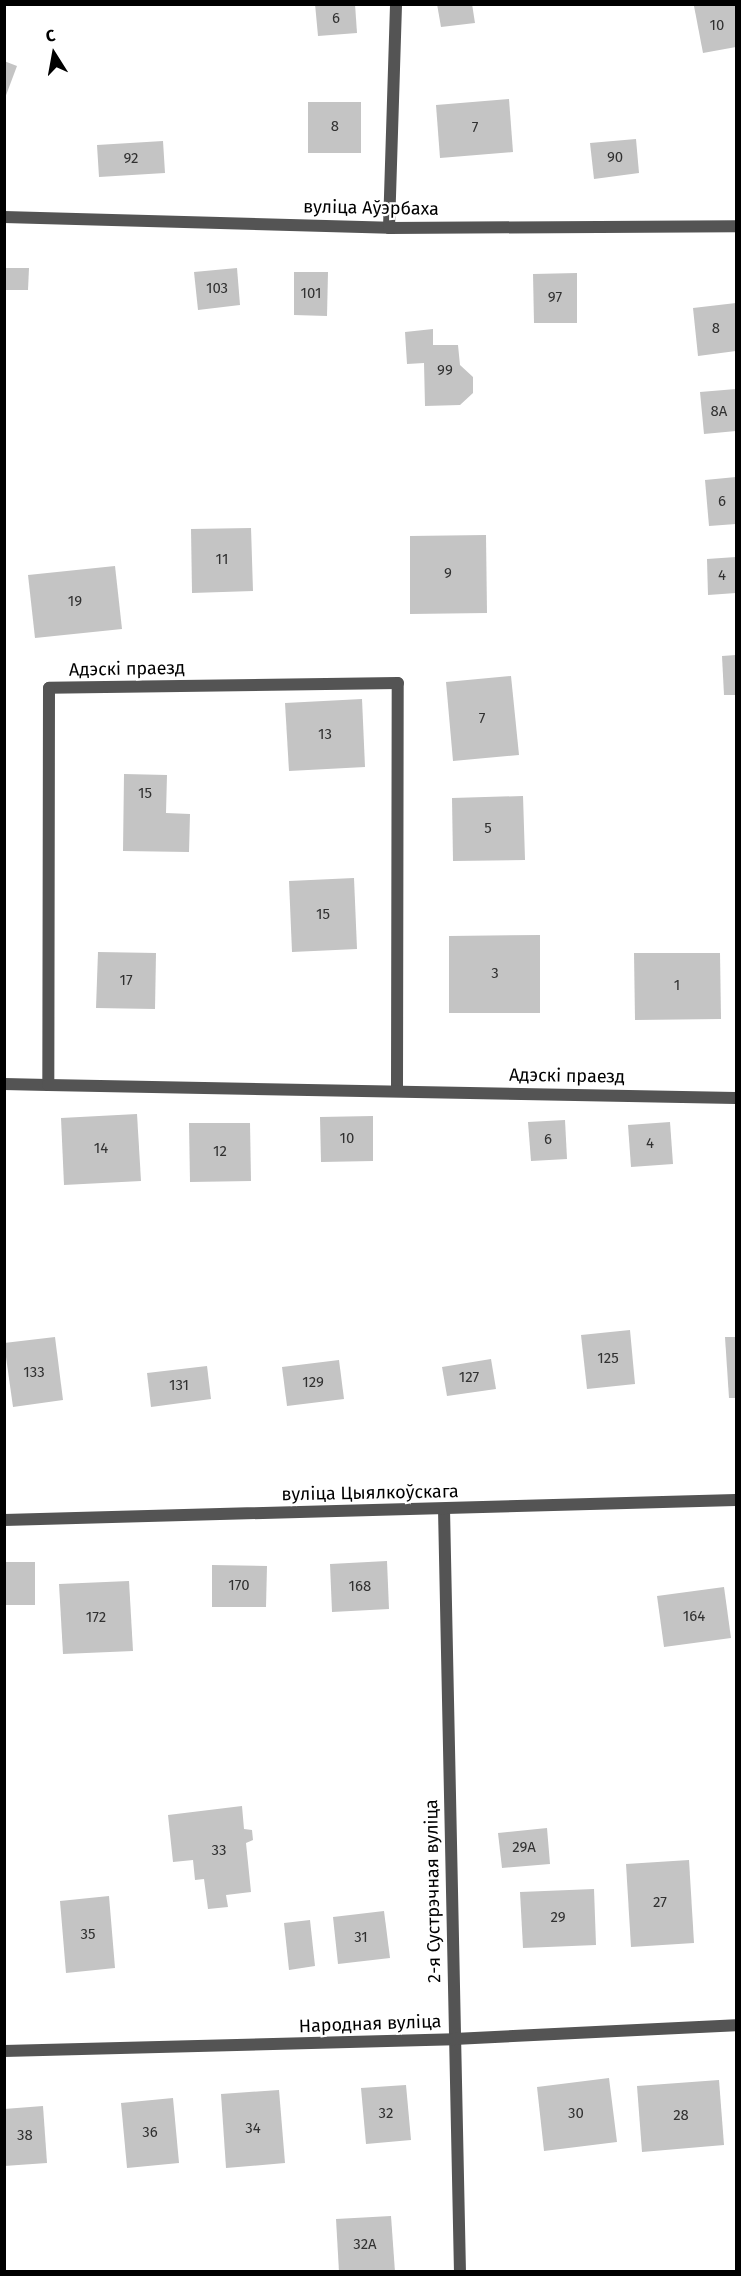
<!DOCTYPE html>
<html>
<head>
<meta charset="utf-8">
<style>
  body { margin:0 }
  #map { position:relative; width:741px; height:2276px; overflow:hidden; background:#fff; font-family:"Fira Sans",sans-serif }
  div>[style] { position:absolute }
  .building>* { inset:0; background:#c4c4c4 }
  .service>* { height:12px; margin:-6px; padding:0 6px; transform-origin:6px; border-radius:6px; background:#545454 }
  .minor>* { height:12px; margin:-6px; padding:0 6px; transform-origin:6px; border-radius:6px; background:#545454 }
  .tertiary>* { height:12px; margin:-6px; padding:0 6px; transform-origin:6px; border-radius:6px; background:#545454 }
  span { translate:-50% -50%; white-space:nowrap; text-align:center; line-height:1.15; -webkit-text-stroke:4.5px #fff; paint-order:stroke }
  .number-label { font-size:15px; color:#313131 }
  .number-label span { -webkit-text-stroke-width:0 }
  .street-label { font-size:18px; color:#000 }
  .frame { position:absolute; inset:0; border:6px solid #000; pointer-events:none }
  .north { position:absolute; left:24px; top:24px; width:60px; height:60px; -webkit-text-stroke:4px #fff; paint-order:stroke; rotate:349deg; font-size:16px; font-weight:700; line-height:24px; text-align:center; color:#000 }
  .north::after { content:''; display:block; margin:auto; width:21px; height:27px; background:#000; clip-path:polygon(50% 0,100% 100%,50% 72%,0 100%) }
</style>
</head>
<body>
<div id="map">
  <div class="building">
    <div style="clip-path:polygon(315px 4px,355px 4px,357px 33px,318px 36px)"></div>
    <div style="clip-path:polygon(437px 4px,472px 4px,475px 23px,441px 27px)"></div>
    <div style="clip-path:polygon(736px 4px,736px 47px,703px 53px,694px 6px)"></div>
    <div style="clip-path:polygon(4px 61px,17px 66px,5px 98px,4px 98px)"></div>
    <div style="clip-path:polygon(509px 99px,513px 152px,440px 158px,436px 105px)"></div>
    <div style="clip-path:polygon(308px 102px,361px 102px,361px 153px,308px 153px)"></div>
    <div style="clip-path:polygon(636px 139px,639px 173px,594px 179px,590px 143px)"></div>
    <div style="clip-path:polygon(163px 141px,165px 173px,99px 177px,97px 145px)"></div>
    <div style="clip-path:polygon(4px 268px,29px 268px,28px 290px,4px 290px)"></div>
    <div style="clip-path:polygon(237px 268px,240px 305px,198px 310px,194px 272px)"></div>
    <div style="clip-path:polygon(294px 272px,328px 272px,327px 316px,294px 315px)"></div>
    <div style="clip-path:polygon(577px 273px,577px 323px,534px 323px,533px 274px)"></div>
    <div style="clip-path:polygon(736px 303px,736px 351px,698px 356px,693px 308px)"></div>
    <div style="clip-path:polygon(433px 329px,433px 345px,458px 345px,460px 365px,473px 377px,473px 393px,460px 405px,425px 406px,424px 363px,407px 364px,405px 332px)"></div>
    <div style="clip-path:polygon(736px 389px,736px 431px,704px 434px,700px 392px)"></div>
    <div style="clip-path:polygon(736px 477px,736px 524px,709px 526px,705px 480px)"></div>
    <div style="clip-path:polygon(251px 528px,253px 591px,192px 593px,191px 529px)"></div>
    <div style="clip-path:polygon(486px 535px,487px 613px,410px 614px,410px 536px)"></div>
    <div style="clip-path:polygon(736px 557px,736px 593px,708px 595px,707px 559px)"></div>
    <div style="clip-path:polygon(115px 566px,122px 629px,35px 638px,28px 575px)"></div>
    <div style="clip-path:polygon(736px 655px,736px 695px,724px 695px,722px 656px)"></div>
    <div style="clip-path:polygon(511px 676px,519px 755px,453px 761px,446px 682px)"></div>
    <div style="clip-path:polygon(362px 699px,365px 767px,289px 771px,285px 703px)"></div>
    <div style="clip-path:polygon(124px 774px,167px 775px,166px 813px,190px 814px,189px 852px,123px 851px)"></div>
    <div style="clip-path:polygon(523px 796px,525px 860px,453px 861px,452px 798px)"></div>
    <div style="clip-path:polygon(354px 878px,357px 949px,292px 952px,289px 881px)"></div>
    <div style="clip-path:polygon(540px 935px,540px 1013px,449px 1013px,449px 936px)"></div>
    <div style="clip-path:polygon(98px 952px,156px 953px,155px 1009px,96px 1008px)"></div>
    <div style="clip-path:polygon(634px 953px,720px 953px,721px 1019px,635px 1020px)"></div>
    <div style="clip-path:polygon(137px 1114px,141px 1181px,64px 1185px,61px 1118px)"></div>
    <div style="clip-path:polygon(373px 1116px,373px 1161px,321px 1162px,320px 1117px)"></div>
    <div style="clip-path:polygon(565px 1120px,567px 1159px,531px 1161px,528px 1122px)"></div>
    <div style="clip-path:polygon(670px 1122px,673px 1164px,631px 1167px,628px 1125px)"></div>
    <div style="clip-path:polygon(189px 1123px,250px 1123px,251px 1181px,190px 1182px)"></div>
    <div style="clip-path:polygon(630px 1330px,635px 1384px,587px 1389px,581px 1335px)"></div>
    <div style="clip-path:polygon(55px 1337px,63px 1400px,13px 1407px,4px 1343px)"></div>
    <div style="clip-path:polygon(725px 1337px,736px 1337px,736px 1398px,729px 1398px)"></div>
    <div style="clip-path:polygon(491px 1359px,496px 1389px,447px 1396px,442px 1367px)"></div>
    <div style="clip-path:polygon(339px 1360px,344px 1399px,287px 1406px,282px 1367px)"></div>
    <div style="clip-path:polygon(207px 1366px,211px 1399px,151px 1407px,147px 1373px)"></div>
    <div style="clip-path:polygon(387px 1561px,389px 1609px,332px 1612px,330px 1564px)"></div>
    <div style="clip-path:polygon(4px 1562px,35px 1562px,35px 1605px,4px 1605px)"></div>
    <div style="clip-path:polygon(212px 1565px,267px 1566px,266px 1607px,212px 1607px)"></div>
    <div style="clip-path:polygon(129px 1581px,133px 1651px,63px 1654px,59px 1584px)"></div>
    <div style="clip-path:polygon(724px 1587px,731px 1638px,664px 1647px,657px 1596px)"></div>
    <div style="clip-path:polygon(242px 1806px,244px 1829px,252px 1830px,253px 1840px,246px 1843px,251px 1892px,226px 1895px,228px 1907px,208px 1909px,204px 1879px,195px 1880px,193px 1860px,173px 1862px,168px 1815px)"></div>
    <div style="clip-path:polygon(547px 1828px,550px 1864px,502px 1868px,498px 1833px)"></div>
    <div style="clip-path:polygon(689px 1860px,694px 1943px,631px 1947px,626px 1864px)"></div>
    <div style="clip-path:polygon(594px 1889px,596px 1945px,523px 1948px,520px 1892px)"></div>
    <div style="clip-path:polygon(109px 1896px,115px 1968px,66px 1973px,60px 1901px)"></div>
    <div style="clip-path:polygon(384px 1911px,390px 1958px,338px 1964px,333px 1917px)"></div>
    <div style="clip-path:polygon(310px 1920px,315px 1966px,289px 1970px,284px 1923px)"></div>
    <div style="clip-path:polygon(609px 2078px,617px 2142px,544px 2151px,537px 2087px)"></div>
    <div style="clip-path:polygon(719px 2080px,724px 2145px,642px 2152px,637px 2086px)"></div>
    <div style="clip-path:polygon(406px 2085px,411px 2140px,366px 2144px,361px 2088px)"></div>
    <div style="clip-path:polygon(279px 2090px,285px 2163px,226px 2168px,221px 2094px)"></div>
    <div style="clip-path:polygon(173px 2098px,179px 2163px,127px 2168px,121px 2103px)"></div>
    <div style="clip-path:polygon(43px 2106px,47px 2163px,4px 2166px,4px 2109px)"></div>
    <div style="clip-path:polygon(391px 2216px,395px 2272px,339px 2272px,336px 2219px)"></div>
  </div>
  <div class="service">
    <div style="left:4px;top:1084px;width:44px;rotate:1.3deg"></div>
  </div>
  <div class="minor">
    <div style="left:4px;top:217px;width:385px;rotate:1.6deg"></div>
    <div style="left:389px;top:228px;width:347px;rotate:-0.3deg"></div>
    <div style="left:389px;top:228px;width:224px;rotate:-88.2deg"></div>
    <div style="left:397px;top:1090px;width:407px;rotate:-89.9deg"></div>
    <div style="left:398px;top:683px;width:349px;rotate:179.2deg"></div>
    <div style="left:49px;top:688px;width:397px;rotate:90.1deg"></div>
    <div style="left:48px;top:1085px;width:688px;rotate:1.08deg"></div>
    <div style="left:444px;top:1509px;width:763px;rotate:88.8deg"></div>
    <div style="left:4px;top:2051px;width:450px;rotate:-1.5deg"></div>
    <div style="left:454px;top:2039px;width:282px;rotate:-2.8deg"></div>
  </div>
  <div class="tertiary">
    <div style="left:4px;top:1520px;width:732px;rotate:-1.57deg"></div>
  </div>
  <div class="number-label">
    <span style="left:336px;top:19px">6</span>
    <span style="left:717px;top:26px">10</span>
    <span style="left:335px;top:127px">8</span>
    <span style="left:475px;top:128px">7</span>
    <span style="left:615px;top:158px">90</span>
    <span style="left:131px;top:159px">92</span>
    <span style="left:217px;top:289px">103</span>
    <span style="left:311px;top:294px">101</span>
    <span style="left:555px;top:298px">97</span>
    <span style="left:716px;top:329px">8</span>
    <span style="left:445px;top:371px">99</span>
    <span style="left:719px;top:412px">8А</span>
    <span style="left:722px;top:502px">6</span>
    <span style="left:222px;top:560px">11</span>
    <span style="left:448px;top:574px">9</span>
    <span style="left:722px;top:576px">4</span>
    <span style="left:75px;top:602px">19</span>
    <span style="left:482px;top:719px">7</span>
    <span style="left:325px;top:735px">13</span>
    <span style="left:145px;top:794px">15</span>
    <span style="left:488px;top:829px">5</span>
    <span style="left:323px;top:915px">15</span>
    <span style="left:495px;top:974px">3</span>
    <span style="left:126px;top:981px">17</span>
    <span style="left:677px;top:986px">1</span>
    <span style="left:347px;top:1139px">10</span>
    <span style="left:548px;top:1140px">6</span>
    <span style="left:650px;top:1144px">4</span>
    <span style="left:101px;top:1149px">14</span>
    <span style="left:220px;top:1152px">12</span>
    <span style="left:608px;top:1359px">125</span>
    <span style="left:34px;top:1373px">133</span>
    <span style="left:469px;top:1378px">127</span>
    <span style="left:313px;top:1383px">129</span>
    <span style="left:179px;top:1386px">131</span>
    <span style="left:239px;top:1586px">170</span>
    <span style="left:360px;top:1587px">168</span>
    <span style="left:694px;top:1617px">164</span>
    <span style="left:96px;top:1618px">172</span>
    <span style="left:524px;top:1848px">29А</span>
    <span style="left:219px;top:1851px">33</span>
    <span style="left:660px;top:1903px">27</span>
    <span style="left:558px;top:1918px">29</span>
    <span style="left:88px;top:1935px">35</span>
    <span style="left:361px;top:1938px">31</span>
    <span style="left:386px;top:2114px">32</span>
    <span style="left:576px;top:2114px">30</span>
    <span style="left:681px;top:2116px">28</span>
    <span style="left:253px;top:2129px">34</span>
    <span style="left:150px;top:2133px">36</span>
    <span style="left:25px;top:2136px">38</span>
    <span style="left:365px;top:2245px">32А</span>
  </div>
  <div class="street-label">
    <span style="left:371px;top:208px;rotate:1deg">вуліца Аўэрбаха</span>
    <span style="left:127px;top:669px;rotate:-1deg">Адэскі праезд</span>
    <span style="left:567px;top:1076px;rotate:1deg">Адэскі праезд</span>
    <span style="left:370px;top:1493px;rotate:-1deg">вуліца Цыялкоўскага</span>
    <span style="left:433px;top:1891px;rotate:-91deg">2-я Сустрэчная вуліца</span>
    <span style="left:370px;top:2024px;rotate:-2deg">Народная вуліца</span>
  </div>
  <div class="frame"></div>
  <div class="north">С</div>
</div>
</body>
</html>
